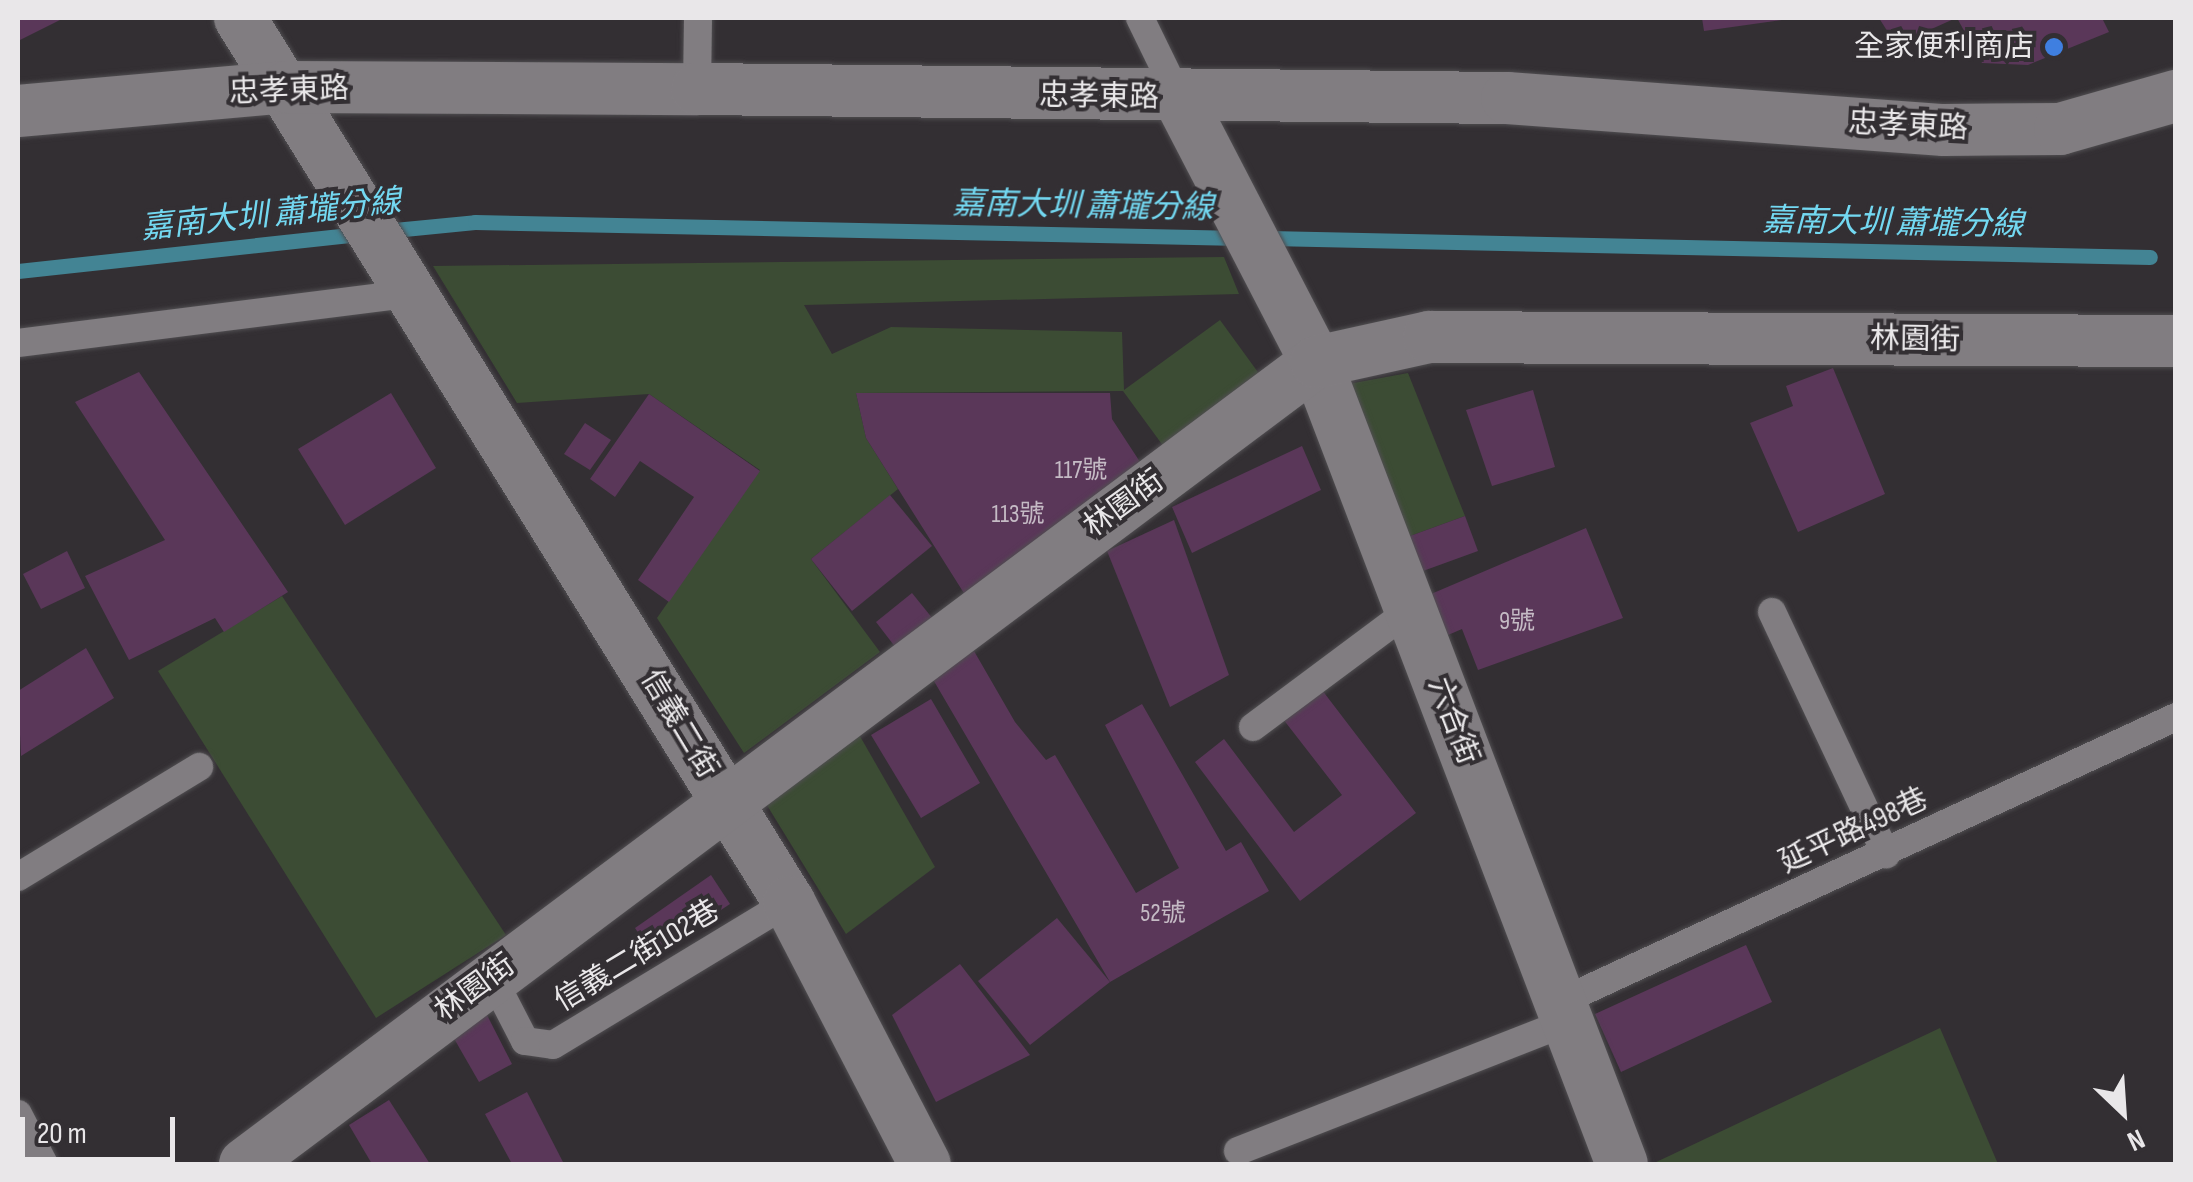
<!DOCTYPE html>
<html>
<head>
<meta charset="utf-8">
<style>
  body { margin:0 }
  #map { position:relative; width:2193px; height:1182px; overflow:hidden; background:#332f33; font-family:"Sofia Sans Condensed","Noto Sans TC",sans-serif }
  div>[style] { position:absolute }
  .green>* { inset:0; background:#3c4c34 }
  .stream>* { height:15px; margin:-7.5px; padding:0 7.5px; transform-origin:7.5px; border-radius:7.5px; background:#438494 }
  .building>* { inset:0; background:#5a3759 }
  .roads { filter:drop-shadow(0 0 2px #504e51) drop-shadow(0 0 2px #504e51) }
  .service>* { height:28px; margin:-14px; padding:0 14px; transform-origin:14px; border-radius:14px; background:#817d81 }
  .minor>* { height:52px; margin:-26px; padding:0 26px; transform-origin:26px; border-radius:26px; background:#817d81 }
  .dots>* { width:28px; height:28px; translate:-50% -50%; box-sizing:border-box; border:5px solid #332f33; border-radius:50% }
  span { translate:-50% -50%; white-space:nowrap; text-align:center; line-height:1.15; -webkit-text-stroke:8px #332f33; paint-order:stroke }
  .number-label { font-size:25px; color:#c5bbc5 }
  .number-label span { -webkit-text-stroke-width:0 }
  .poi-label { font-size:30px; color:#e9e7e9 }
  .right { translate:-100% -50%; text-align:right }
  .street-label { font-size:30px; color:#e9e7e9 }
  .water-label { font-size:32px; color:#73d8f1; font-style:italic }
  .frame { position:absolute; inset:0; border:20px solid #e9e7e9; pointer-events:none }
  .north { position:absolute; left:2073px; top:1062px; width:100px; height:100px; -webkit-text-stroke:8px #332f33; paint-order:stroke; rotate:155deg; font-size:28px; font-weight:700; line-height:40px; text-align:center; color:#e9e7e9 }
  .north::after { content:''; display:block; margin:auto; width:35px; height:45px; background:#e9e7e9; clip-path:polygon(50% 0,100% 100%,50% 72%,0 100%) }
  .scale { position:absolute; left:20px; top:1117px; width:155px; height:45px; box-sizing:border-box; border:5px solid #e9e7e9; border-top:0; padding-left:12px; font-size:30px; line-height:35px; white-space:nowrap; color:#e9e7e9; -webkit-text-stroke:8px #332f33; paint-order:stroke }
</style>
</head>
<body>
<div id="map">
  <div class="green">
    <div style="clip-path:polygon(1224px 257px,1239px 294px,804px 305px,832px 354px,891px 327px,1122px 332px,1124px 390px,1220px 320px,1260px 375px,1164px 447px,1123px 391px,856px 393px,866px 438px,898px 489px,811px 559px,880px 652px,744px 753px,657px 618px,760px 470px,649px 394px,517px 403px,433px 266px)"></div>
    <div style="clip-path:polygon(1408px 373px,1465px 516px,1410px 536px,1348px 384px)"></div>
    <div style="clip-path:polygon(282px 596px,506px 935px,376px 1018px,158px 671px)"></div>
    <div style="clip-path:polygon(857px 731px,935px 867px,846px 934px,765px 802px)"></div>
    <div style="clip-path:polygon(1940px 1028px,1998px 1164px,1652px 1164px)"></div>
  </div>
  <div class="stream">
    <div style="left:384px;top:231px;width:91px;rotate:-5.6deg"></div>
    <div style="left:475px;top:222px;width:766px;rotate:1.2deg"></div>
    <div style="left:1264px;top:238px;width:886px;rotate:1.23deg"></div>
    <div style="left:18px;top:271px;width:345px;rotate:-6.2deg"></div>
  </div>
  <div class="building">
    <div style="clip-path:polygon(18px 18px,64px 18px,18px 41px)"></div>
    <div style="clip-path:polygon(1702px 18px,1782px 18px,1782px 20px,1704px 31px)"></div>
    <div style="clip-path:polygon(1879px 18px,1956px 18px,1896px 45px)"></div>
    <div style="clip-path:polygon(1957px 18px,2102px 18px,2109px 32px,2028px 65px,1982px 63px)"></div>
    <div style="clip-path:polygon(1833px 368px,1885px 494px,1798px 532px,1750px 423px,1793px 406px,1786px 386px)"></div>
    <div style="clip-path:polygon(139px 372px,288px 592px,224px 632px,215px 618px,129px 660px,85px 576px,165px 540px,75px 402px)"></div>
    <div style="clip-path:polygon(1533px 390px,1555px 467px,1492px 486px,1466px 410px)"></div>
    <div style="clip-path:polygon(391px 393px,436px 468px,345px 525px,298px 449px)"></div>
    <div style="clip-path:polygon(856px 393px,1110px 393px,1112px 419px,1142px 465px,967px 598px,866px 438px)"></div>
    <div style="clip-path:polygon(649px 394px,760px 471px,669px 602px,638px 580px,694px 497px,640px 461px,615px 497px,590px 479px)"></div>
    <div style="clip-path:polygon(585px 423px,611px 440px,590px 470px,564px 454px)"></div>
    <div style="clip-path:polygon(1302px 446px,1321px 490px,1192px 553px,1172px 507px)"></div>
    <div style="clip-path:polygon(890px 495px,932px 546px,852px 611px,811px 559px)"></div>
    <div style="clip-path:polygon(1465px 516px,1478px 551px,1423px 571px,1410px 536px)"></div>
    <div style="clip-path:polygon(1174px 520px,1229px 675px,1170px 707px,1107px 551px)"></div>
    <div style="clip-path:polygon(1586px 528px,1623px 618px,1478px 670px,1462px 629px,1448px 635px,1431px 594px)"></div>
    <div style="clip-path:polygon(67px 551px,85px 588px,41px 609px,23px 574px)"></div>
    <div style="clip-path:polygon(912px 593px,933px 619px,896px 648px,876px 622px)"></div>
    <div style="clip-path:polygon(86px 648px,114px 698px,21px 756px,18px 691px)"></div>
    <div style="clip-path:polygon(974px 651px,1015px 722px,1046px 760px,1055px 755px,1136px 893px,1179px 868px,1105px 725px,1142px 704px,1226px 851px,1241px 842px,1269px 891px,1110px 982px,931px 676px)"></div>
    <div style="clip-path:polygon(1322px 690px,1416px 813px,1300px 901px,1195px 762px,1224px 739px,1294px 832px,1342px 795px,1283px 719px)"></div>
    <div style="clip-path:polygon(931px 699px,980px 783px,921px 818px,871px 735px)"></div>
    <div style="clip-path:polygon(711px 875px,730px 904px,653px 955px,635px 928px)"></div>
    <div style="clip-path:polygon(1057px 918px,1110px 982px,1030px 1045px,978px 981px)"></div>
    <div style="clip-path:polygon(1746px 945px,1772px 1002px,1621px 1072px,1595px 1014px)"></div>
    <div style="clip-path:polygon(960px 964px,1030px 1055px,936px 1102px,892px 1015px)"></div>
    <div style="clip-path:polygon(487px 1015px,512px 1064px,479px 1082px,452px 1035px)"></div>
    <div style="clip-path:polygon(527px 1092px,564px 1164px,512px 1164px,485px 1114px)"></div>
    <div style="clip-path:polygon(389px 1100px,430px 1164px,372px 1164px,349px 1125px)"></div>
  </div>
  <div class="roads">
    <div class="service">
      <div style="left:1140px;top:18px;width:89px;rotate:64deg"></div>
      <div style="left:697px;top:89px;width:71px;rotate:-89.2deg"></div>
      <div style="left:18px;top:343px;width:401px;rotate:-7.2deg"></div>
      <div style="left:1772px;top:612px;width:268px;rotate:64.8deg"></div>
      <div style="left:1253px;top:727px;width:196px;rotate:-36.7deg"></div>
      <div style="left:18px;top:877px;width:212px;rotate:-31.3deg"></div>
      <div style="left:492px;top:977px;width:72px;rotate:62.7deg"></div>
      <div style="left:525px;top:1041px;width:28px;rotate:8deg"></div>
      <div style="left:553px;top:1045px;width:276px;rotate:-31.2deg"></div>
      <div style="left:1560px;top:1002px;width:679px;rotate:-24.83deg"></div>
      <div style="left:18px;top:1114px;width:56px;rotate:62.5deg"></div>
      <div style="left:1238px;top:1151px;width:354px;rotate:-21.4deg"></div>
    </div>
    <div class="minor">
      <div style="left:240px;top:18px;width:1041px;rotate:58.16deg"></div>
      <div style="left:789px;top:902px;width:295px;rotate:62.6deg"></div>
      <div style="left:1179px;top:98px;width:297px;rotate:62.6deg"></div>
      <div style="left:1316px;top:362px;width:858px;rotate:69.12deg"></div>
      <div style="left:18px;top:111px;width:270px;rotate:-5.1deg"></div>
      <div style="left:287px;top:87px;width:410px;rotate:0.3deg"></div>
      <div style="left:697px;top:89px;width:810px;rotate:0.64deg"></div>
      <div style="left:1507px;top:98px;width:438px;rotate:4.2deg"></div>
      <div style="left:1944px;top:130px;width:116px;rotate:-0.5deg"></div>
      <div style="left:2060px;top:129px;width:121px;rotate:-15.9deg"></div>
      <div style="left:245px;top:1164px;width:1338px;rotate:-36.83deg"></div>
      <div style="left:1316px;top:362px;width:116px;rotate:-12.5deg"></div>
      <div style="left:1429px;top:337px;width:747px;rotate:0.31deg"></div>
    </div>
  </div>
  <div class="dots">
    <div style="left:2054px;top:47px;background:#3f7fe0"></div>
  </div>
  <div class="number-label">
    <span style="left:1081px;top:471px">117號</span>
    <span style="left:1018px;top:515px">113號</span>
    <span style="left:1517px;top:622px">9號</span>
    <span style="left:1163px;top:914px">52號</span>
  </div>
  <div class="poi-label">
    <span class="right" style="left:2034px;top:47px">全家便利商店</span>
  </div>
  <div class="street-label">
    <span style="left:289px;top:91px;rotate:-2deg">忠孝東路</span>
    <span style="left:1099px;top:97px;rotate:1deg">忠孝東路</span>
    <span style="left:1908px;top:126px;rotate:3deg">忠孝東路</span>
    <span style="left:1915px;top:340px;rotate:1deg">林園街</span>
    <span style="left:1124px;top:504px;rotate:-36deg">林園街</span>
    <span style="left:1453px;top:721px;rotate:69deg">六合街</span>
    <span style="left:679px;top:724px;rotate:59deg">信義二街</span>
    <span style="left:1854px;top:831px;rotate:-25deg">延平路498巷</span>
    <span style="left:637px;top:956px;rotate:-31deg">信義二街102巷</span>
    <span style="left:475px;top:988px;rotate:-36deg">林園街</span>
  </div>
  <div class="water-label">
    <span style="left:1083px;top:207px;rotate:1deg">嘉南大圳 蕭壠分線</span>
    <span style="left:271px;top:216px;rotate:-6deg">嘉南大圳 蕭壠分線</span>
    <span style="left:1893px;top:224px;rotate:1deg">嘉南大圳 蕭壠分線</span>
  </div>
  <div class="frame"></div>
  <div class="north">N</div>
  <div class="scale">20 m</div>
</div>
</body>
</html>
